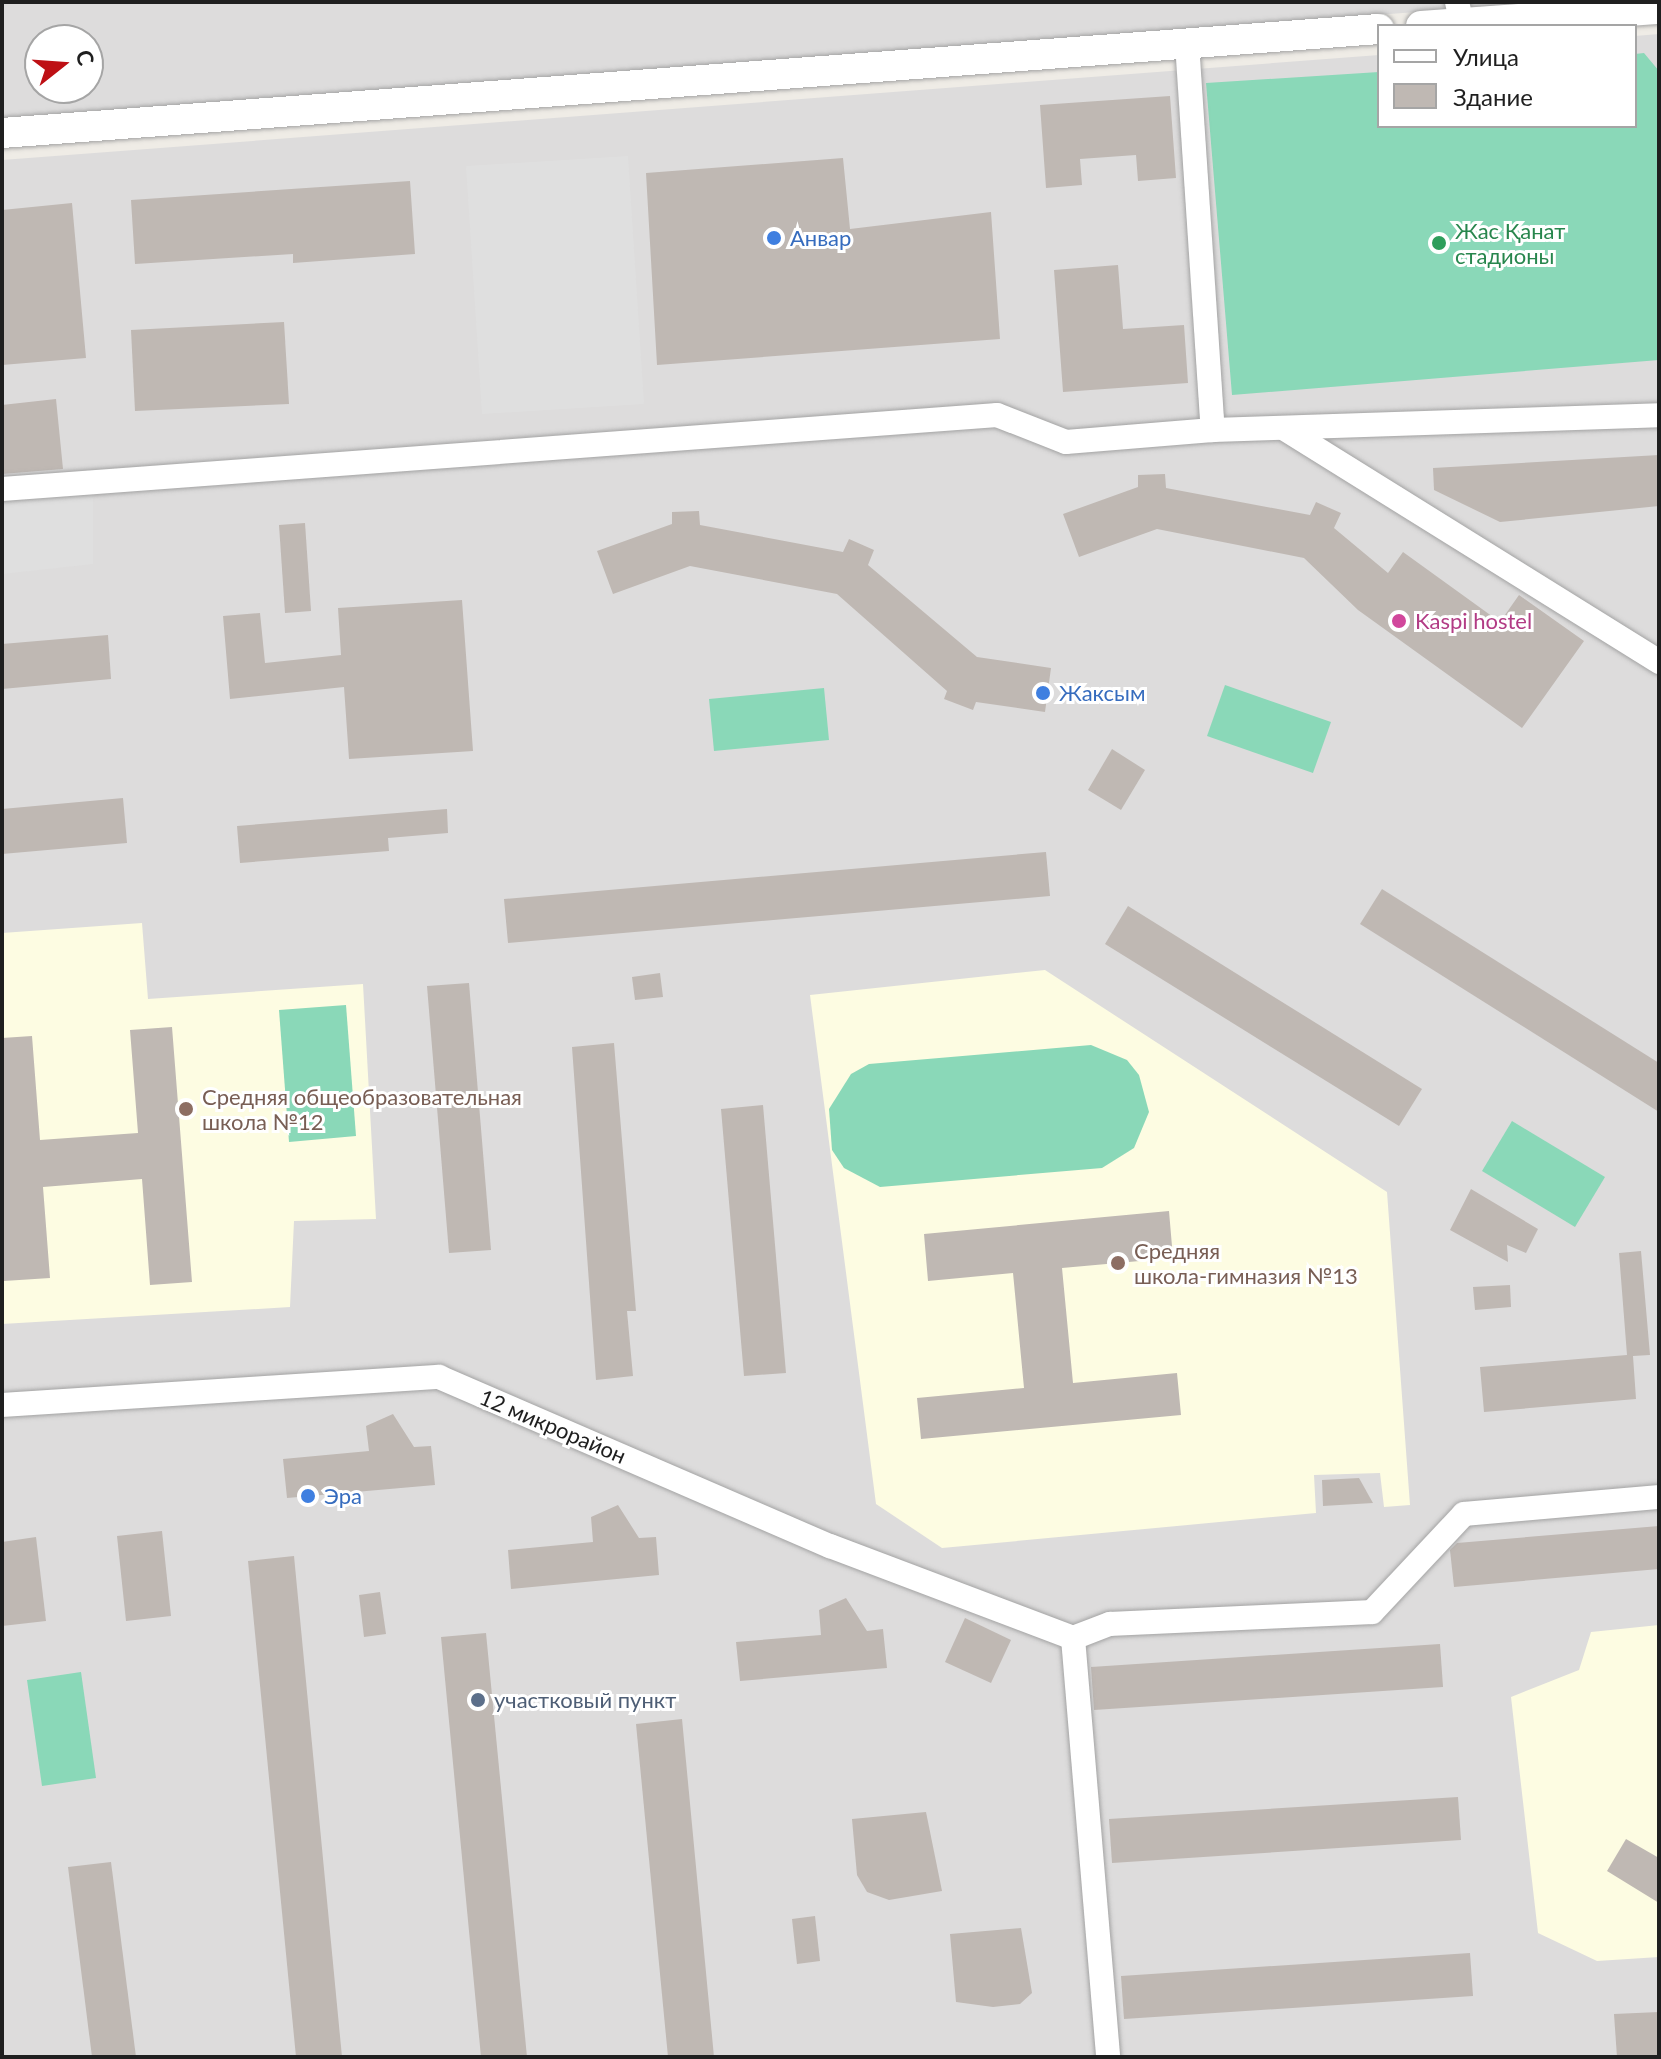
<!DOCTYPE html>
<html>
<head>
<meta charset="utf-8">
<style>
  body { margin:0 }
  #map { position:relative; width:1661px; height:2059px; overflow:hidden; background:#efece6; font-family:Lato,sans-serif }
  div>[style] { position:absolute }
  .residential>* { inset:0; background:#dddcdc }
  .education>* { inset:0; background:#fdfce2 }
  .pitch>* { inset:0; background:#8ad8b8 }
  .parking>* { inset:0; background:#dfdfdf }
  .building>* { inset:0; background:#bfb8b3 }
  .roads { filter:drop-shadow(0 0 2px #a3a3a3) drop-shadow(0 0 2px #a3a3a3) }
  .minor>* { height:24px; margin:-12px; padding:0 12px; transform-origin:12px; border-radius:12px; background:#fff }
  .tertiary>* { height:30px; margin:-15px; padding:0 15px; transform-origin:15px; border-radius:15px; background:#fff }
  .dots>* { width:22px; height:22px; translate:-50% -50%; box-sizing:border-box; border:4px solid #fff; border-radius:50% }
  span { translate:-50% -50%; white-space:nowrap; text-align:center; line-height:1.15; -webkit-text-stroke:6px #fff; paint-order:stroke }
  .leisure-label { font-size:22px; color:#27864d }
  .left { translate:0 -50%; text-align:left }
  .shop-label { font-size:22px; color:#366cbe }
  .hotel-label { font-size:22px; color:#b23c85 }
  .education-label { font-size:22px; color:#785e54 }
  .street-label { font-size:22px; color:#1f1f1f }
  .service-label { font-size:22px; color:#4e5e75 }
  .frame { position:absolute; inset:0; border:4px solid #1f1f1f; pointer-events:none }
  .legend { position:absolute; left:1377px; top:24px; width:260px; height:104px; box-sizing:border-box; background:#fff; border:2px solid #a5a5a5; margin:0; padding:10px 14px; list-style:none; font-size:24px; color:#1f1f1f }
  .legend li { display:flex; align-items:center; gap:16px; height:40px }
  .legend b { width:40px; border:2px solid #a5a5a5 }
  .north { position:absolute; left:24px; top:24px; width:80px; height:80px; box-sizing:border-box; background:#fff; border:2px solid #a5a5a5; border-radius:50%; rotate:73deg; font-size:22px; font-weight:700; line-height:32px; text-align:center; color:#1f1f1f }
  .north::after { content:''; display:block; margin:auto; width:28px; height:36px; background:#be1015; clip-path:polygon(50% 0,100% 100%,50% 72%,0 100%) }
</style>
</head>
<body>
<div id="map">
  <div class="residential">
    <div style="clip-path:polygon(evenodd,2px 2px,1549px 2px,2px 118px,2px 2px,40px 40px,88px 40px,88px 88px,40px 88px,40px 40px)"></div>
    <div style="clip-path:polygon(1659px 34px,1659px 2057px,2px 2057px,2px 160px,1379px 55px,1379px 126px,1635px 126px,1635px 36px)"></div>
  </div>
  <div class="education">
    <div style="clip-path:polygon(142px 923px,148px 999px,363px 984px,376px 1219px,294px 1221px,290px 1307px,2px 1324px,2px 933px)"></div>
    <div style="clip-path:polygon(1045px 970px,1387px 1192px,1410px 1505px,1384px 1507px,1380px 1473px,1314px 1475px,1316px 1513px,942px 1548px,876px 1504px,810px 995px)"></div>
    <div style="clip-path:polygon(1659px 1625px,1659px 1957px,1597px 1961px,1538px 1933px,1511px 1697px,1579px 1670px,1591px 1632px)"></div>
  </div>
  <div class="pitch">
    <div style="clip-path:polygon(1644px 53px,1659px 71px,1659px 360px,1232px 395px,1206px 83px,1379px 72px,1379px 126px,1635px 126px,1635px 54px)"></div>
    <div style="clip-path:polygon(1225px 685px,1331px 722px,1313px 773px,1207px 736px)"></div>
    <div style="clip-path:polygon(824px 688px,829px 740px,714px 751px,709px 699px)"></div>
    <div style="clip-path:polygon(346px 1005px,356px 1136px,289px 1142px,279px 1010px)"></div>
    <div style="clip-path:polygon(1091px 1045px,1127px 1060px,1139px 1075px,1149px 1112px,1134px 1148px,1102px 1168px,880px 1187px,844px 1168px,832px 1150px,829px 1109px,851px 1074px,869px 1064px)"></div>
    <div style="clip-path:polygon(1512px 1121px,1605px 1177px,1575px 1227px,1482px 1171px)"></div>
    <div style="clip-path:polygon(81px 1672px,96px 1778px,42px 1786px,27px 1680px)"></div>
  </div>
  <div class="parking">
    <div style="clip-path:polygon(628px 156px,644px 404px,482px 414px,466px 166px)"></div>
    <div style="clip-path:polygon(93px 495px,93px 564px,2px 574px,2px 501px)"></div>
  </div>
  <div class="building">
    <div style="clip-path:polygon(1170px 96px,1176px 178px,1138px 181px,1136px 155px,1080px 159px,1082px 185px,1046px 188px,1040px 105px)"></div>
    <div style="clip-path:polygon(843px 158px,850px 229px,991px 212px,1000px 339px,657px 365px,646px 173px)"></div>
    <div style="clip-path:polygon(410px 181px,415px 254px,293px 263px,293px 254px,135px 264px,131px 200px)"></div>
    <div style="clip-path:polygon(72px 203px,86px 358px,2px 365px,2px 210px)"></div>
    <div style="clip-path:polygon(1118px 265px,1123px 329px,1184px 325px,1188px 383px,1063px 392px,1054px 270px)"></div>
    <div style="clip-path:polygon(284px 322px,289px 404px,135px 411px,131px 330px)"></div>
    <div style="clip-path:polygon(56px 399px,63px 469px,2px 474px,2px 405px)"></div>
    <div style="clip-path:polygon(1659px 455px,1659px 506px,1500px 522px,1434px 490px,1433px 468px)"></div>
    <div style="clip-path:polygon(1165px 474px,1166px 488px,1310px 515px,1316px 502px,1341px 513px,1334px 528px,1388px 573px,1403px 552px,1500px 622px,1519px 595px,1584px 641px,1522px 728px,1358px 610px,1304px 558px,1157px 529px,1079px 557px,1063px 514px,1138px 487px,1138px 475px)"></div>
    <div style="clip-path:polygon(699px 511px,700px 525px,843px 552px,849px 539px,874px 550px,868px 565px,977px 657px,1051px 668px,1045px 712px,976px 702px,973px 710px,944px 699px,947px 691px,837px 594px,690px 566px,613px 594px,597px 551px,672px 524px,672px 512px)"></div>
    <div style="clip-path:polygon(305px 523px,311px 611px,285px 613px,279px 525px)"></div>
    <div style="clip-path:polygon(462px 600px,473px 751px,349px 759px,344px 687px,230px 699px,223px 616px,260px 613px,265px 663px,341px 655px,338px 608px)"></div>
    <div style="clip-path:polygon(108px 635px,111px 679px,2px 689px,2px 644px)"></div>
    <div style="clip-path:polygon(1112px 749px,1145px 770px,1121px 810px,1088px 790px)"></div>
    <div style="clip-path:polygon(123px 798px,127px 843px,2px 854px,2px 809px)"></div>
    <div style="clip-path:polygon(447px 809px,448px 833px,388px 838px,389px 851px,240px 863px,237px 826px)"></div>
    <div style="clip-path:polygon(1046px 852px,1050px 896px,508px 943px,504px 899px)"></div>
    <div style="clip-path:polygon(1382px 889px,1659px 1063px,1659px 1112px,1360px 924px)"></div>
    <div style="clip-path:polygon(1128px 906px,1422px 1089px,1399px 1126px,1105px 944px)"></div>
    <div style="clip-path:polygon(660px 973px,663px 997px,635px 1000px,632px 977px)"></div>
    <div style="clip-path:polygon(469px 983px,491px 1250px,449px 1253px,427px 986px)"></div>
    <div style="clip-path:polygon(172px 1027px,192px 1282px,150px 1285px,142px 1179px,43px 1187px,50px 1278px,4px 1281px,2px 1038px,32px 1036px,40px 1140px,138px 1133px,130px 1030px)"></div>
    <div style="clip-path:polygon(614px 1043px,636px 1311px,627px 1311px,633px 1376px,596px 1380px,572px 1047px)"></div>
    <div style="clip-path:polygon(763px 1105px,786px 1373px,744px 1376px,721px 1109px)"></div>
    <div style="clip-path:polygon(1471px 1189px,1538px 1229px,1526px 1253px,1507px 1245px,1508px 1262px,1450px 1230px)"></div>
    <div style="clip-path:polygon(1169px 1211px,1173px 1258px,1062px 1268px,1073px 1383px,1177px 1373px,1181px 1415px,921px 1439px,917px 1398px,1024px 1388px,1013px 1273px,928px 1281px,924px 1234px)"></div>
    <div style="clip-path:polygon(1641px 1251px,1650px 1355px,1633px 1356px,1636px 1399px,1484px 1412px,1480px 1367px,1627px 1355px,1619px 1253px)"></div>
    <div style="clip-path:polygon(1510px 1285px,1511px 1307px,1475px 1310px,1473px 1287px)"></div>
    <div style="clip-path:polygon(393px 1414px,414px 1447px,431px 1446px,435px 1485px,287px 1498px,283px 1459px,369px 1451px,366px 1426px)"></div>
    <div style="clip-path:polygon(1359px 1478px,1373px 1503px,1323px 1506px,1322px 1480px)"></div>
    <div style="clip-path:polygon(618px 1505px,639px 1538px,656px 1537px,659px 1575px,511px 1589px,508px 1550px,593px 1542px,591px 1517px)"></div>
    <div style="clip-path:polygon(1659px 1526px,1659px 1569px,1454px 1587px,1450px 1550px,1457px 1543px)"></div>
    <div style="clip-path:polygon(162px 1531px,171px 1616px,126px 1621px,117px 1536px)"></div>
    <div style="clip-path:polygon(36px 1537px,46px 1621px,2px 1626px,2px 1542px)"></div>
    <div style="clip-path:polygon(294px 1556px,342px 2057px,296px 2057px,248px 1561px)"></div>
    <div style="clip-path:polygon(380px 1592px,386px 1634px,364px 1637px,359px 1595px)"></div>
    <div style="clip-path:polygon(846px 1598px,867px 1631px,883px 1629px,887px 1668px,740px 1681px,736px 1642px,821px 1635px,819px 1610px)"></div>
    <div style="clip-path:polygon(965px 1618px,1011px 1640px,991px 1683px,945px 1662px)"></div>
    <div style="clip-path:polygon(486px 1633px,527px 2057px,481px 2057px,441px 1637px)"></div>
    <div style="clip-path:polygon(1440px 1644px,1443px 1687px,1094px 1710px,1091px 1667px)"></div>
    <div style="clip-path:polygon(682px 1719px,714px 2057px,668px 2057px,636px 1724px)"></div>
    <div style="clip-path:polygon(1458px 1797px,1461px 1840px,1112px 1863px,1109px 1819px)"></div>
    <div style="clip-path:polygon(926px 1812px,942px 1891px,889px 1900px,867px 1892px,857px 1875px,852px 1819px)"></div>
    <div style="clip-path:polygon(1626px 1839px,1659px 1858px,1659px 1903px,1607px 1871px)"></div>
    <div style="clip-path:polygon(111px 1862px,136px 2057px,92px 2057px,68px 1867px)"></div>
    <div style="clip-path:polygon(815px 1916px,820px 1961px,797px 1964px,792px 1919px)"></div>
    <div style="clip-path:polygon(1021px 1928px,1032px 1993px,1020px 2004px,993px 2007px,956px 2002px,950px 1934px)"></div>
    <div style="clip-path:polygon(1470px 1953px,1473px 1996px,1124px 2019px,1121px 1976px)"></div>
    <div style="clip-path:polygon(1659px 2012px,1659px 2055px,1617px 2057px,1614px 2014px)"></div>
  </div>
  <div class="roads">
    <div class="minor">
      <div style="left:1457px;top:2px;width:22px;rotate:77deg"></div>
      <div style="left:1187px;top:43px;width:388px;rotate:86.2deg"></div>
      <div style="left:1213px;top:430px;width:446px;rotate:-1.9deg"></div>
      <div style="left:1285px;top:429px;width:441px;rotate:31.9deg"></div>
      <div style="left:2px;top:489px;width:998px;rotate:-4.25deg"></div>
      <div style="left:997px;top:415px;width:74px;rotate:21.4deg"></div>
      <div style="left:1066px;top:442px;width:147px;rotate:-4.7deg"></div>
      <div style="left:2px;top:1405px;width:438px;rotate:-3.7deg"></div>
      <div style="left:439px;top:1377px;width:426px;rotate:23.4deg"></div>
      <div style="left:830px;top:1546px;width:260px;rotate:20.7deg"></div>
      <div style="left:1073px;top:1638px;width:40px;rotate:-21deg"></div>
      <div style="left:1110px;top:1624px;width:262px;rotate:-2.6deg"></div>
      <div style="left:1372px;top:1612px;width:134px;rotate:-46.8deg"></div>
      <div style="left:1464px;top:1514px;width:196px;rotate:-5deg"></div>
      <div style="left:1073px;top:1638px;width:420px;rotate:85.2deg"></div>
    </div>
    <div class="tertiary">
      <div style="left:1421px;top:26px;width:239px;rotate:-4.1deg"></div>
      <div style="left:2px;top:133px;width:1381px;rotate:-4.32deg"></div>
    </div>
  </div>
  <div class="dots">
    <div style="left:774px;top:238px;background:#3f7fe0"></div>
    <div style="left:1439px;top:243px;background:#2e9e5b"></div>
    <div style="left:1399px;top:621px;background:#d1479c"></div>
    <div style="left:1043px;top:693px;background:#3f7fe0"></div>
    <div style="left:186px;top:1109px;background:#8d6e63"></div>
    <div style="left:1118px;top:1263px;background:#8d6e63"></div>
    <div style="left:308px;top:1496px;background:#3f7fe0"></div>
    <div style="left:478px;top:1700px;background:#5c6f8a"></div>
  </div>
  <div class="leisure-label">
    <span class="left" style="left:1455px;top:243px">Жас Қанат<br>стадионы</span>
  </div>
  <div class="shop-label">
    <span class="left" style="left:790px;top:238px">Анвар</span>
    <span class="left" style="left:1059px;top:693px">Жаксым</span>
    <span class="left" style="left:324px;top:1496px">Эра</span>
  </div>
  <div class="hotel-label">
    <span class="left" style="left:1415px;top:621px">Kaspi hostel</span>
  </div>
  <div class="education-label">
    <span class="left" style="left:202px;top:1109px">Средняя общеобразовательная<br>школа №12</span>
    <span class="left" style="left:1134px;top:1263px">Средняя<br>школа-гимназия №13</span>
  </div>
  <div class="street-label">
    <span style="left:553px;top:1426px;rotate:23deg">12 микрорайон</span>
  </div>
  <div class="service-label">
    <span class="left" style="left:494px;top:1700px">участковый пункт</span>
  </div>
  <div class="frame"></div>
  <ul class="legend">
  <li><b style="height:10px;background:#fff"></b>Улица</li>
  <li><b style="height:22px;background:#bfb8b3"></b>Здание</li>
  </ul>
  <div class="north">С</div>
</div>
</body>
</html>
